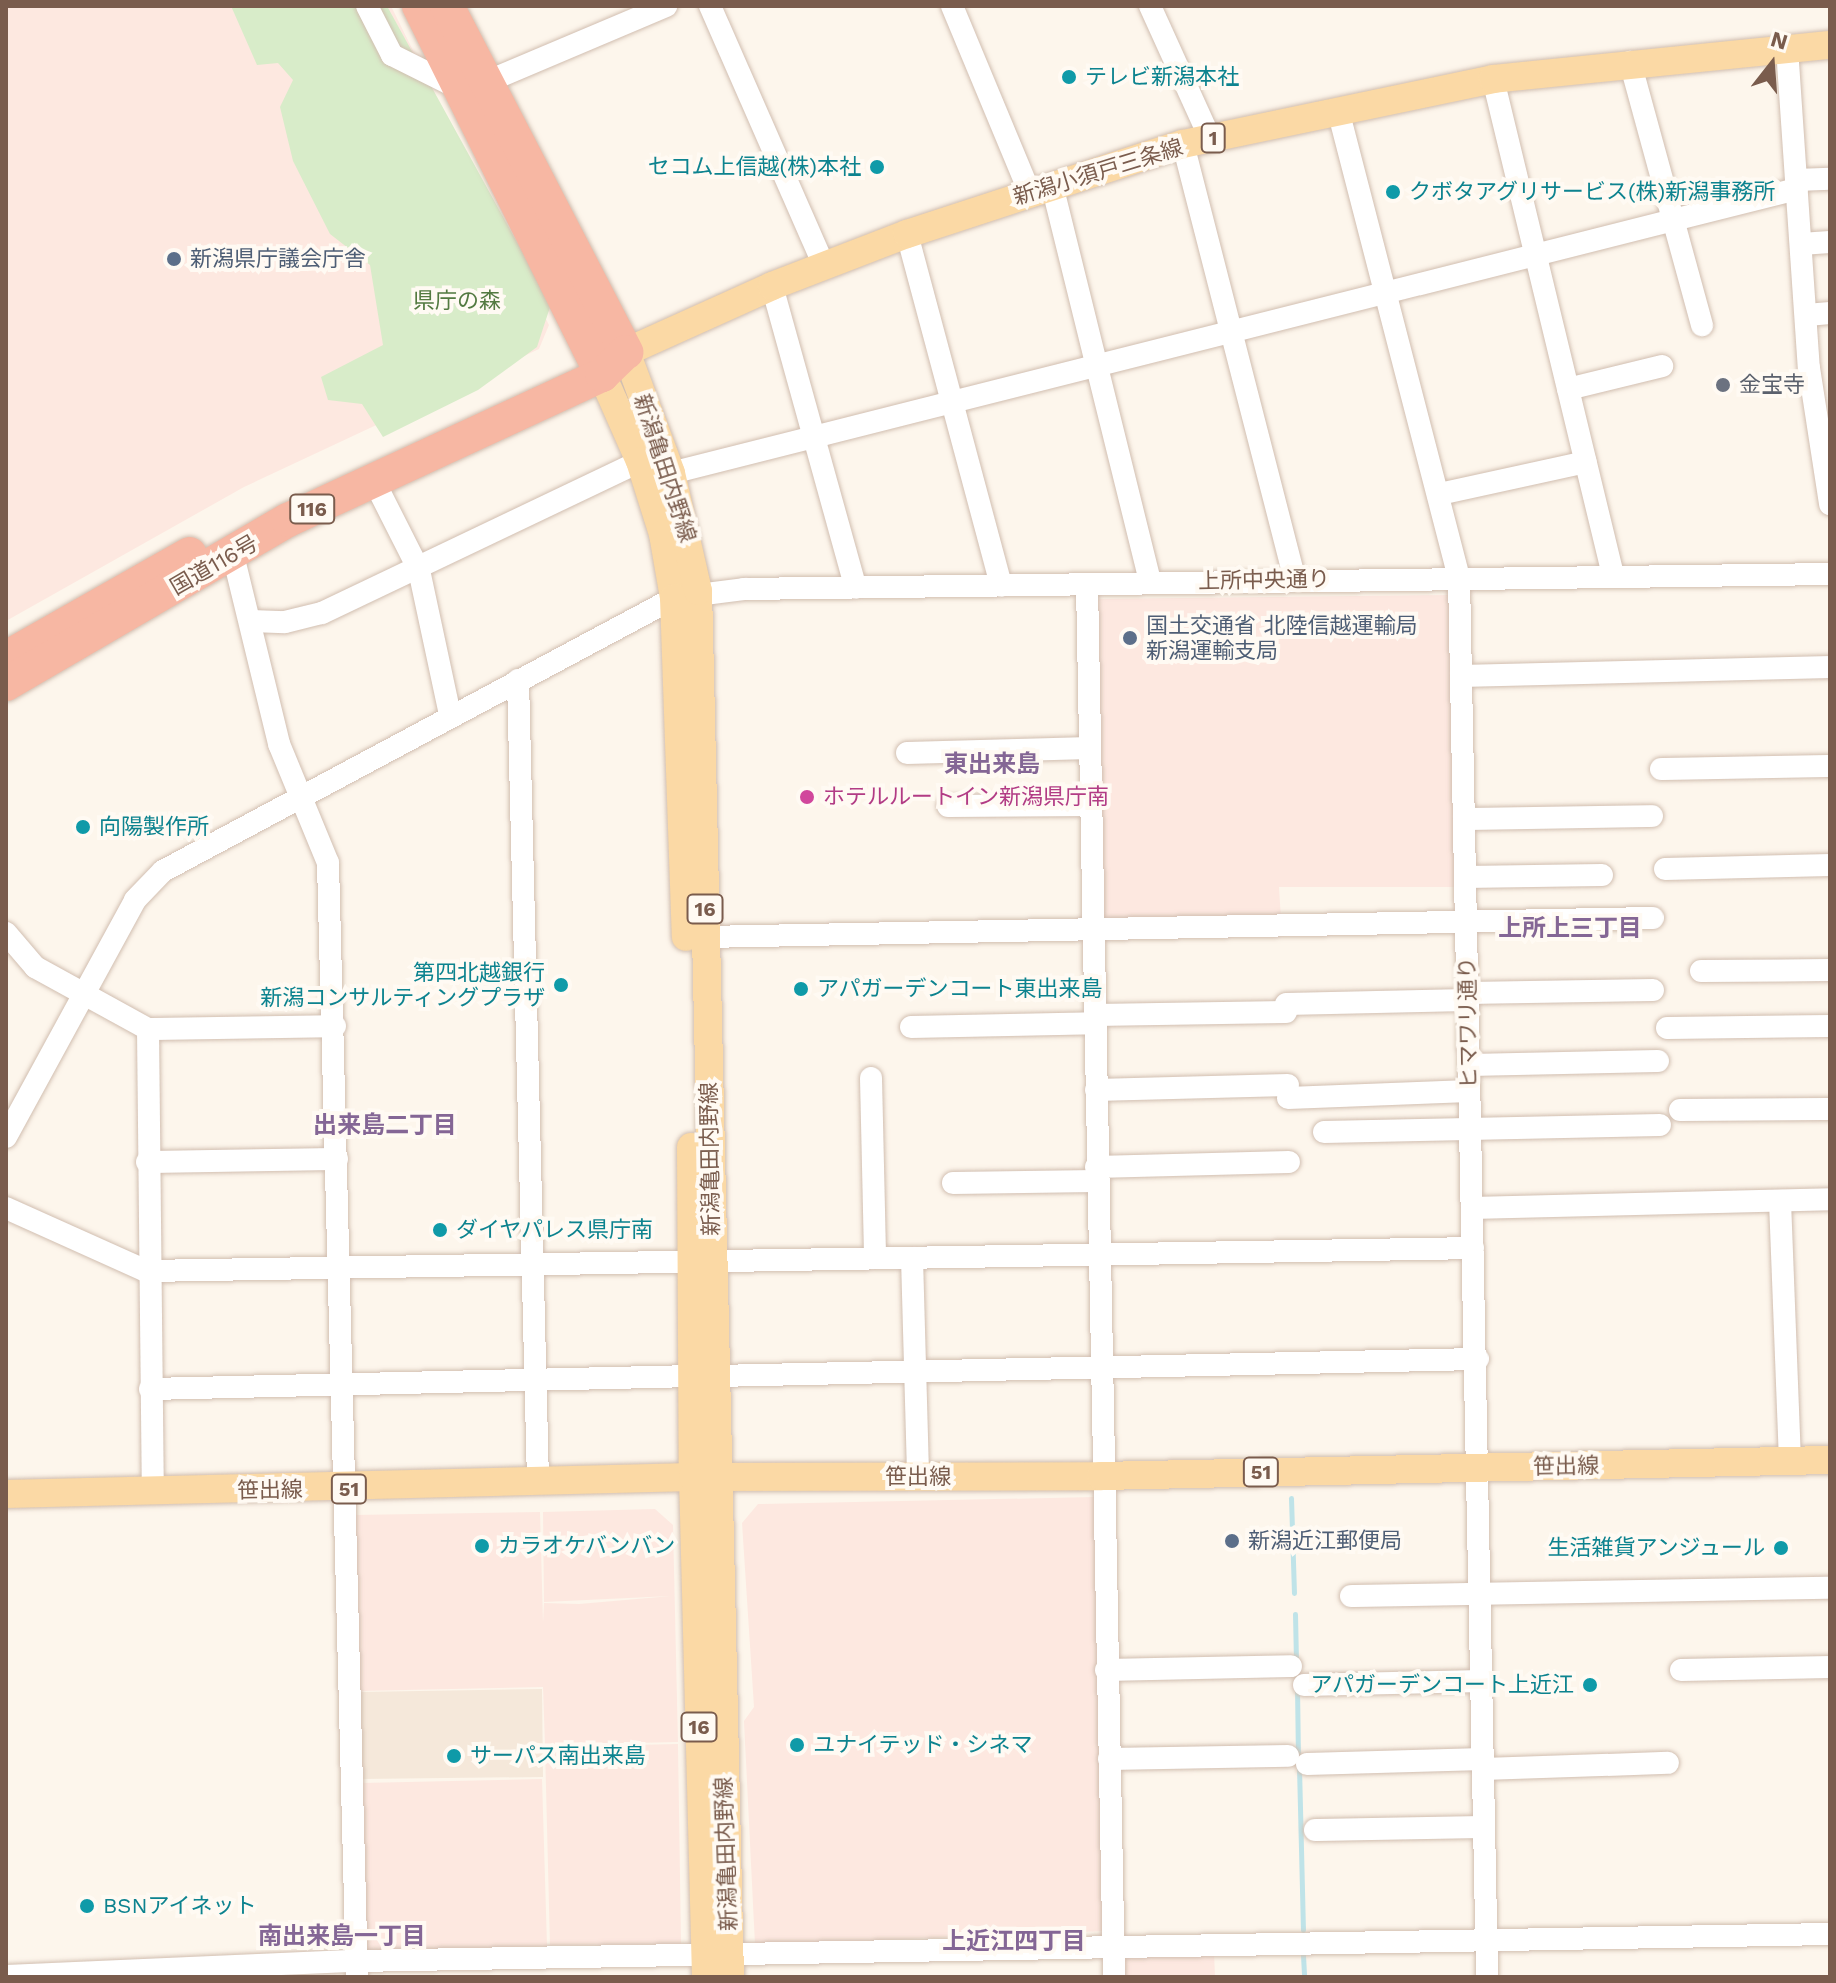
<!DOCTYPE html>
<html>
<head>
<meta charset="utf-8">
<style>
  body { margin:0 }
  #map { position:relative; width:1836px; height:1983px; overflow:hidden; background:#fdf6ec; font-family:"Work Sans","Noto Sans JP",sans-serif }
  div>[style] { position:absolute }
  .residential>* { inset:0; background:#f5e8da }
  .commercial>* { inset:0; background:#fde8e0 }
  .green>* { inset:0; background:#d8ecc9 }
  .stream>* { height:5px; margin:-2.5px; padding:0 2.5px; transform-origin:2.5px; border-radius:2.5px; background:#bfe3e8 }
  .roads { filter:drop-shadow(0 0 2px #d1beb0) drop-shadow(0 0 2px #d1beb0) }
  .minor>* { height:22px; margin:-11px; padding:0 11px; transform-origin:11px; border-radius:11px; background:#fff }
  .major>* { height:28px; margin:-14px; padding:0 14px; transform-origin:14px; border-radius:14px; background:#fbd9a5 }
  .highway>* { height:34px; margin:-17px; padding:0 17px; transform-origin:17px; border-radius:17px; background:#f7b7a3 }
  .dots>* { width:22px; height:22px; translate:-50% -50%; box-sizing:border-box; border:4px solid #fffaf3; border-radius:50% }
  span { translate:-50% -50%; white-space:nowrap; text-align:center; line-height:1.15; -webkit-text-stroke:8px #fffaf3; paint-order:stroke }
  .shield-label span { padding:2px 6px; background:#fffaf3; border:2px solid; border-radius:6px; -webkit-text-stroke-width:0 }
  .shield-label { font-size:20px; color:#7a5c4d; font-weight:700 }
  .culture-label { font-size:22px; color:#0d838f }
  .left { translate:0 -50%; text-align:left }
  .right { translate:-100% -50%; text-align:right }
  .street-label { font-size:22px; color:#7a5c4d }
  .service-label { font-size:22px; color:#4e5e75 }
  .park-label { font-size:22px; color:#537a41 }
  .worship-label { font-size:22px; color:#5b616d }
  .hotel-label { font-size:22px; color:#b23c85 }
  .neighbourhood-label { font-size:24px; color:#846695; font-weight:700 }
  .frame { position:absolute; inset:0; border:8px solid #7a5c4d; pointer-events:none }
  .north { position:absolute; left:1732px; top:24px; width:80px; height:80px; -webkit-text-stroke:6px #fffaf3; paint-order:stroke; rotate:17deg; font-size:22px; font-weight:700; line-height:32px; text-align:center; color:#7a5c4d }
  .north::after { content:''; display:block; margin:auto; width:28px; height:36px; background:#7a5c4d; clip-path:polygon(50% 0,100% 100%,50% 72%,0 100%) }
</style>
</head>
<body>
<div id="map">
  <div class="residential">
    <div style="clip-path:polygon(542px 1689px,543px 1777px,360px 1779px,359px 1692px)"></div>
  </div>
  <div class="commercial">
    <div style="clip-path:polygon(6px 6px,391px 6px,549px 325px,539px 349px,244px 487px,6px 621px)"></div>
    <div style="clip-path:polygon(1451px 595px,1459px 887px,1279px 887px,1281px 919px,1100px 922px,1092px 599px)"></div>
    <div style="clip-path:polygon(1096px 1497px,1104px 1931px,755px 1945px,744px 1721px,754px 1707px,742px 1523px,758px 1504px)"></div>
    <div style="clip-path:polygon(655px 1509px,673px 1525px,678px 1742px,545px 1745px,543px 1687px,359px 1691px,353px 1515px,540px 1512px,543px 1622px,544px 1603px,579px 1604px,671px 1596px,544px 1602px,543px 1512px)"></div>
    <div style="clip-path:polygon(678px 1744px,681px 1944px,550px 1945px,545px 1747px)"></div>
    <div style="clip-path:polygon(542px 1779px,547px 1946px,364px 1951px,361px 1783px)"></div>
    <div style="clip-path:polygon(1214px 1952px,1215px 1977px,1123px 1977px,1123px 1953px)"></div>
  </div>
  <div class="green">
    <div style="clip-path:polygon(231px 6px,387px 6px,551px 304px,537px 347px,478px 390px,383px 437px,362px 404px,328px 400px,321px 377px,383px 345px,370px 265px,330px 234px,293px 161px,280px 107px,293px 80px,278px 63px,257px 65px)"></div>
  </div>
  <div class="stream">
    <div style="left:1291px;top:1498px;width:95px;rotate:88.2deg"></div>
    <div style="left:1295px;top:1614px;width:47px;rotate:88.8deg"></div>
    <div style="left:1297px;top:1687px;width:70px;rotate:89.2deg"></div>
    <div style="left:1299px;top:1767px;width:163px;rotate:88.6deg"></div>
    <div style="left:1303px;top:1955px;width:22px;rotate:87deg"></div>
  </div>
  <div class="roads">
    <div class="minor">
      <div style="left:367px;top:6px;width:55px;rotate:63deg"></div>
      <div style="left:392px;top:55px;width:76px;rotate:26.6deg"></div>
      <div style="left:710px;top:6px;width:284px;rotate:66.3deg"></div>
      <div style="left:952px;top:6px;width:203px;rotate:67.4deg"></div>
      <div style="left:1150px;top:6px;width:145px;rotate:65.6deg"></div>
      <div style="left:1787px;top:48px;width:321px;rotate:86.1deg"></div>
      <div style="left:1809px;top:368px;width:138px;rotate:81.2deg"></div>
      <div style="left:1630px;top:62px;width:273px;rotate:74.7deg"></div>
      <div style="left:1493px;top:79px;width:510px;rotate:76.4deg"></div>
      <div style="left:484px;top:83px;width:198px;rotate:-22.9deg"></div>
      <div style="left:1338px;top:110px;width:483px;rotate:75.5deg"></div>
      <div style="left:1459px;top:578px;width:1399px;rotate:88.85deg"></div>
      <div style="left:1183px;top:144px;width:450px;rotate:75.6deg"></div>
      <div style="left:1796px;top:180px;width:34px;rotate:-2deg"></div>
      <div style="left:1052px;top:185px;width:408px;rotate:76.1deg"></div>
      <div style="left:907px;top:234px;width:364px;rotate:75deg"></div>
      <div style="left:1801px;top:244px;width:29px;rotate:-4deg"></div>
      <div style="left:772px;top:286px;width:313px;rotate:74.5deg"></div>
      <div style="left:1807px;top:315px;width:23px;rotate:-5deg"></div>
      <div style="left:1568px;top:389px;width:97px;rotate:-13.7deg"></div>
      <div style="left:671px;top:473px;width:1161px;rotate:-14.16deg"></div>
      <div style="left:373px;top:479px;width:102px;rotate:63.2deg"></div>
      <div style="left:419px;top:570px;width:148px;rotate:77.9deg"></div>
      <div style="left:1440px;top:494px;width:149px;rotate:-12.4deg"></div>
      <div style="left:233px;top:555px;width:195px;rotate:76.3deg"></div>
      <div style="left:279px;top:744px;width:129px;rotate:67.6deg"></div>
      <div style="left:328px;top:863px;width:1114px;rotate:88.51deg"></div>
      <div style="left:1087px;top:584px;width:1393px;rotate:88.89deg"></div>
      <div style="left:251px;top:621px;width:34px;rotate:2deg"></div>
      <div style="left:285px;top:622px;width:38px;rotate:-14deg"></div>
      <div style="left:322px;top:613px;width:352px;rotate:-25.5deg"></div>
      <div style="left:1461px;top:676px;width:369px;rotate:-1.4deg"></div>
      <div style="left:518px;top:680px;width:801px;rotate:88.57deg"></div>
      <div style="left:907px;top:753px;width:183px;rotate:-1.6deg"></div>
      <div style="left:1661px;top:769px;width:169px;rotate:-1deg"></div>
      <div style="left:948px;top:806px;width:144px;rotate:-0.4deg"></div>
      <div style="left:1464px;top:819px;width:188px;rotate:-0.9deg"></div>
      <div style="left:1665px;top:869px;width:165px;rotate:-1.4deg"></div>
      <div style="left:1465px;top:877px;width:137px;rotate:-0.8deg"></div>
      <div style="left:6px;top:933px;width:45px;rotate:49.5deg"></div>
      <div style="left:35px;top:967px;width:129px;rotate:28.8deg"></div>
      <div style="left:148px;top:1029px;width:462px;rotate:89.4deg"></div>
      <div style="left:705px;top:937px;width:948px;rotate:-1.15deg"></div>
      <div style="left:1701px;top:971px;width:129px;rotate:-0.4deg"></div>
      <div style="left:1467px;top:993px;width:186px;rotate:-0.9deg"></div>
      <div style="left:1286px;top:1004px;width:181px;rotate:-1.3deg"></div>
      <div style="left:1095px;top:1015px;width:191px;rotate:-0.9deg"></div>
      <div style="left:911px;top:1027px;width:184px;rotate:-1.2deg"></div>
      <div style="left:1667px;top:1028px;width:163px;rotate:-0.7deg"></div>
      <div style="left:148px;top:1029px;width:187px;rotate:-0.9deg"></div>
      <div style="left:1469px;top:1065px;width:189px;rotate:-1.2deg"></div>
      <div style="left:871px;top:1078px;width:180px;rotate:88.7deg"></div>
      <div style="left:1096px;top:1090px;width:192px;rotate:-1.5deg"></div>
      <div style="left:1288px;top:1098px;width:181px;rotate:-2.2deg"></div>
      <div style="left:1680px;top:1110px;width:150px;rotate:-0.4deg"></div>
      <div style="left:1324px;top:1132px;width:336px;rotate:-1.2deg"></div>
      <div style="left:6px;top:1137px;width:270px;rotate:-61.4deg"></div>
      <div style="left:135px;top:900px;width:40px;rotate:-46deg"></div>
      <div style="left:163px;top:871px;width:579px;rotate:-28.11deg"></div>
      <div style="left:674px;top:598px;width:71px;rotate:-7.3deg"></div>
      <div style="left:744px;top:589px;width:1086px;rotate:-0.79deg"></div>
      <div style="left:147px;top:1162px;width:190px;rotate:-0.9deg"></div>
      <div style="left:1096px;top:1167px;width:193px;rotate:-1.5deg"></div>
      <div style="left:953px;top:1183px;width:143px;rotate:-0.8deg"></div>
      <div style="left:1780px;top:1201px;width:259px;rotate:87.8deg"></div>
      <div style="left:6px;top:1208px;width:154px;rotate:24.2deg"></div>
      <div style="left:146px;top:1271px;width:1327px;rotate:-0.99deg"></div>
      <div style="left:1472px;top:1208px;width:358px;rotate:-1.4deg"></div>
      <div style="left:912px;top:1258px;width:219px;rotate:88.4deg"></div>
      <div style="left:716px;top:1376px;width:762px;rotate:-1.28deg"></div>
      <div style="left:150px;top:1389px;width:542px;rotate:-1.37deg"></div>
      <div style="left:1351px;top:1596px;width:479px;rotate:-1deg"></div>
      <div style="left:1106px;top:1670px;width:185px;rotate:-1.2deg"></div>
      <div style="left:1681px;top:1670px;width:149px;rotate:-1.2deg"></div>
      <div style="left:1304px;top:1685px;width:178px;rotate:-1.3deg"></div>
      <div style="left:1109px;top:1759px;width:179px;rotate:-1deg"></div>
      <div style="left:1307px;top:1764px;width:176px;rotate:-1.6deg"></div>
      <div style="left:1483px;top:1769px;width:185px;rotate:-1.9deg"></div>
      <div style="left:1315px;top:1830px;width:169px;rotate:-1deg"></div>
      <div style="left:6px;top:1976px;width:350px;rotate:-2.5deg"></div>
      <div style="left:356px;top:1961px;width:1474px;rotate:-1.05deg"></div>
    </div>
    <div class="major">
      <div style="left:602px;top:375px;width:94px;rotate:66.2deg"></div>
      <div style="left:640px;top:461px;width:77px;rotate:72.5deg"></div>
      <div style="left:663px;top:534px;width:65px;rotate:80.2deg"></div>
      <div style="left:674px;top:598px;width:339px;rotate:88deg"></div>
      <div style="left:691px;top:1147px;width:330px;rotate:89.7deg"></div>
      <div style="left:693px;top:1477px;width:500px;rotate:88.51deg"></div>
      <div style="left:6px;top:1494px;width:687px;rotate:-1.42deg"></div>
      <div style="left:693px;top:1477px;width:408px;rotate:-0.1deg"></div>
      <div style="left:1101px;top:1476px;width:729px;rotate:-1.26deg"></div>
      <div style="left:730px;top:1977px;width:1386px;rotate:-91.32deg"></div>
      <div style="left:698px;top:591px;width:121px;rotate:-102.9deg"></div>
      <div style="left:671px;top:473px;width:129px;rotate:-110.4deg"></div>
      <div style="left:626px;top:352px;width:160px;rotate:-24.3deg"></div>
      <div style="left:772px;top:286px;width:145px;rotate:-21.1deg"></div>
      <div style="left:907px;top:234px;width:290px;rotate:-18.1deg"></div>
      <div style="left:1183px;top:144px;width:317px;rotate:-11.8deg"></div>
      <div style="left:1493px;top:79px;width:339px;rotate:-5.8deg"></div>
    </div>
    <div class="highway">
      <div style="left:419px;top:6px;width:412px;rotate:63.6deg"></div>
      <div style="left:447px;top:6px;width:390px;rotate:62.6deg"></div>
      <div style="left:6px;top:658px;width:211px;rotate:-29.5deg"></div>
      <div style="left:6px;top:684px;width:326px;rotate:-30.2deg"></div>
      <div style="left:288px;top:520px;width:346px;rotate:-24.8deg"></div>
      <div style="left:602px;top:375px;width:33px;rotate:-44deg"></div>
    </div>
  </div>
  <div class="dots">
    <div style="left:1069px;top:77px;background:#0f9aa8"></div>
    <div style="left:877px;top:167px;background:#0f9aa8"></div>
    <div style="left:1393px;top:192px;background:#0f9aa8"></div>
    <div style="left:174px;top:259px;background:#5c6f8a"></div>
    <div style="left:1723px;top:385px;background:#6b7280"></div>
    <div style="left:1130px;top:638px;background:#5c6f8a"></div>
    <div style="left:807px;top:797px;background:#d1479c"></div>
    <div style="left:83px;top:827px;background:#0f9aa8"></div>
    <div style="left:561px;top:985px;background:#0f9aa8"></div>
    <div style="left:801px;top:989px;background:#0f9aa8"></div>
    <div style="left:440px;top:1230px;background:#0f9aa8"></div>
    <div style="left:1232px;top:1541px;background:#5c6f8a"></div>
    <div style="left:482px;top:1546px;background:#0f9aa8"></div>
    <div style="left:1781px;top:1548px;background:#0f9aa8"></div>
    <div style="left:1590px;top:1685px;background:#0f9aa8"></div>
    <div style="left:797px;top:1745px;background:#0f9aa8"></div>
    <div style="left:454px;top:1756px;background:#0f9aa8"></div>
    <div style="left:87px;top:1906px;background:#0f9aa8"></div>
  </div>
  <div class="shield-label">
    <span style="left:1213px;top:138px">1</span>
    <span style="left:312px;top:509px">116</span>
    <span style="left:705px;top:909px">16</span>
    <span style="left:1261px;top:1472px">51</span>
    <span style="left:349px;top:1489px">51</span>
    <span style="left:699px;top:1727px">16</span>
  </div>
  <div class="culture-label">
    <span class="left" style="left:1085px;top:77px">テレビ新潟本社</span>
    <span class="right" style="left:861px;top:167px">セコム上信越(株)本社</span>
    <span class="left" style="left:1409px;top:192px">クボタアグリサービス(株)新潟事務所</span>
    <span class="left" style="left:99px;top:827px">向陽製作所</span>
    <span class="right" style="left:545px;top:985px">第四北越銀行<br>新潟コンサルティングプラザ</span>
    <span class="left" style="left:817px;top:989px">アパガーデンコート東出来島</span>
    <span class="left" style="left:456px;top:1230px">ダイヤパレス県庁南</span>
    <span class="left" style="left:498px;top:1546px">カラオケバンバン</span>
    <span class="right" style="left:1765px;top:1548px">生活雑貨アンジュール</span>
    <span class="right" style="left:1574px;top:1685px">アパガーデンコート上近江</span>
    <span class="left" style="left:813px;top:1745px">ユナイテッド・シネマ</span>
    <span class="left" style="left:470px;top:1756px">サーパス南出来島</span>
    <span class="left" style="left:103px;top:1906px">BSNアイネット</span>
  </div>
  <div class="street-label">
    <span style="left:1098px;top:172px;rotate:-17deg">新潟小須戸三条線</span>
    <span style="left:665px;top:468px;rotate:72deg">新潟亀田内野線</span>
    <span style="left:214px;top:565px;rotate:-30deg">国道116号</span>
    <span style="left:1264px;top:580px;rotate:-1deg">上所中央通り</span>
    <span style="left:1468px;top:1023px;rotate:-91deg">ヒマワリ通り</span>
    <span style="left:710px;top:1159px;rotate:-91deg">新潟亀田内野線</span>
    <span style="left:1566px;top:1466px;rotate:-1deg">笹出線</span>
    <span style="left:918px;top:1477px">笹出線</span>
    <span style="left:270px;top:1490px;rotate:-1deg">笹出線</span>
    <span style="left:726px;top:1854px;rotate:-92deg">新潟亀田内野線</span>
  </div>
  <div class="service-label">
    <span class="left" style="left:190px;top:259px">新潟県庁議会庁舎</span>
    <span class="left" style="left:1146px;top:638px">国土交通省 北陸信越運輸局<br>新潟運輸支局</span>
    <span class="left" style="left:1248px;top:1541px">新潟近江郵便局</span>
  </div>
  <div class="park-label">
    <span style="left:457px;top:301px">県庁の森</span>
  </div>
  <div class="worship-label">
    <span class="left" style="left:1739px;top:385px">金宝寺</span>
  </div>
  <div class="hotel-label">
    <span class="left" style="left:823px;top:797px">ホテルルートイン新潟県庁南</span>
  </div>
  <div class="neighbourhood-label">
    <span style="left:992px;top:765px">東出来島</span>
    <span style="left:1570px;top:929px">上所上三丁目</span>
    <span style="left:385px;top:1126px">出来島二丁目</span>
    <span style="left:342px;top:1937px">南出来島一丁目</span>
    <span style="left:1014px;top:1942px">上近江四丁目</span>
  </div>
  <div class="frame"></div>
  <div class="north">N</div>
</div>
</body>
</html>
